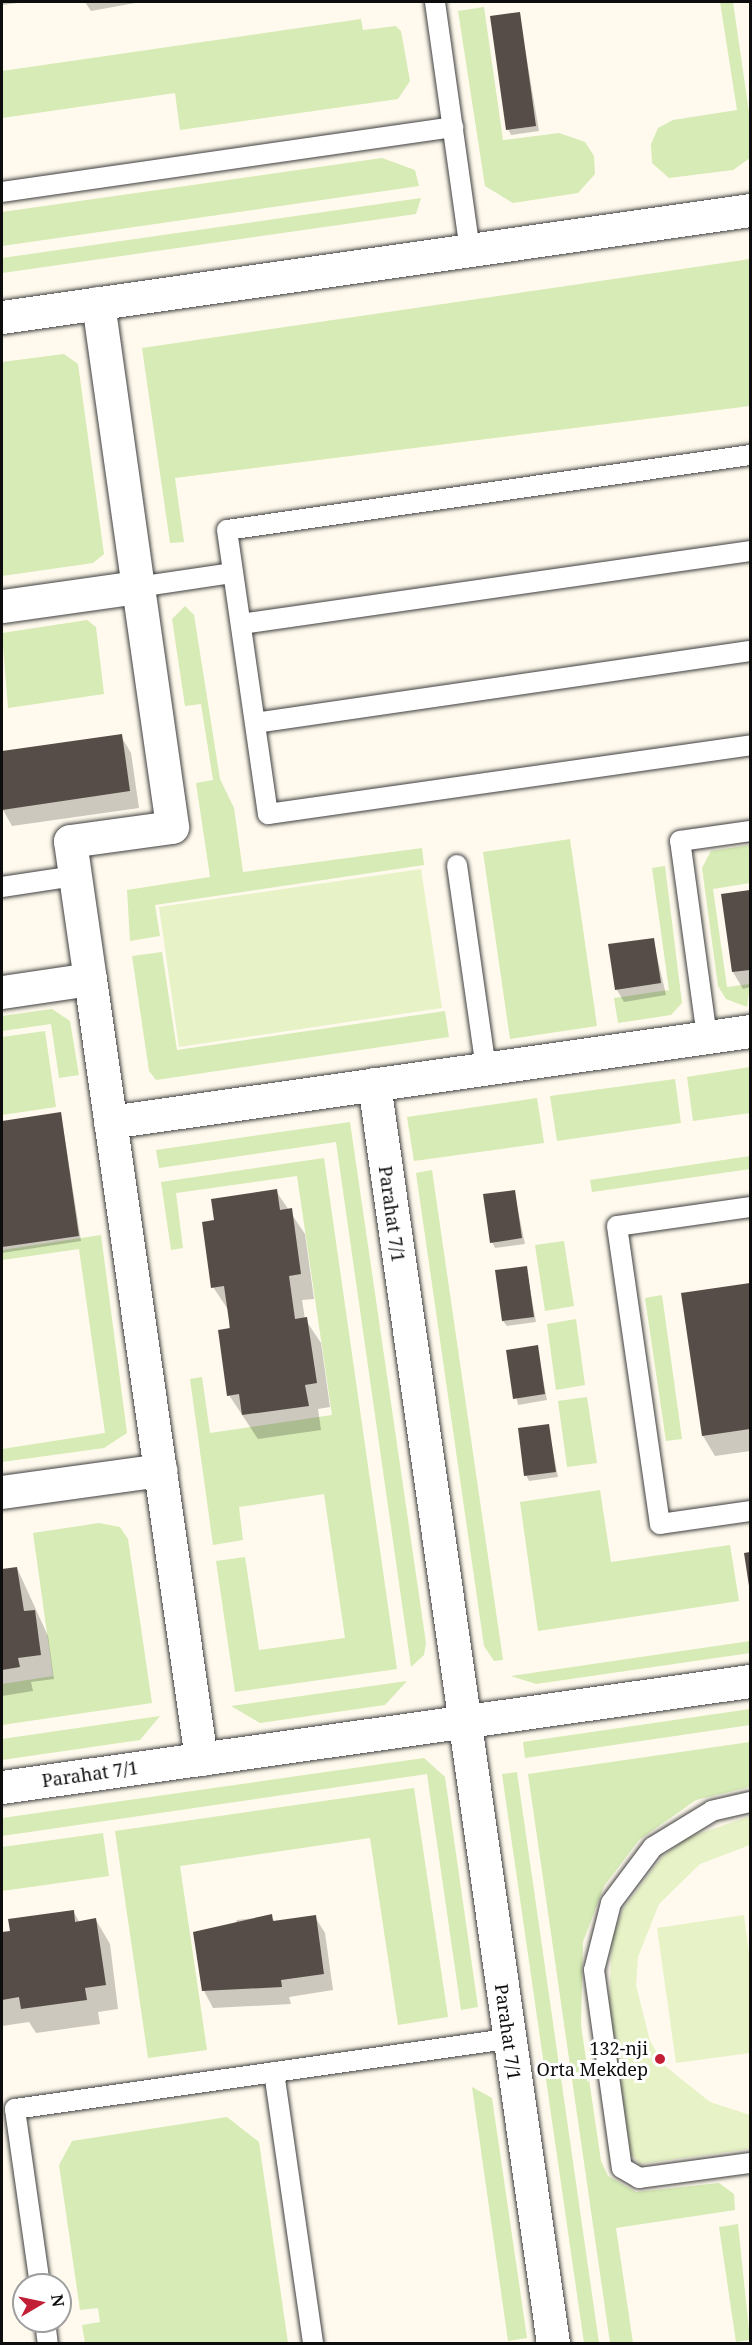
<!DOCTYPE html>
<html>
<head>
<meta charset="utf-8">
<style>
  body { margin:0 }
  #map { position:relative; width:752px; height:2345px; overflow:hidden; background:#fffaed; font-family:"Noto Serif",serif }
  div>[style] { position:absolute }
  .green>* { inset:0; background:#d6ebb5 }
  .pitch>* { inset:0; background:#e7f2c7 }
  .shadow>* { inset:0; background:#0003 }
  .building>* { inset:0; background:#564d49 }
  .roads { filter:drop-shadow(0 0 2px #404040) drop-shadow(0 0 2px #404040) }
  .service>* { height:20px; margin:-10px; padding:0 10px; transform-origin:10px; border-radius:10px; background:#fff }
  .minor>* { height:33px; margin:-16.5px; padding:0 16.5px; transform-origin:16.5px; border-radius:16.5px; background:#fff }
  .dots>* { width:16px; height:16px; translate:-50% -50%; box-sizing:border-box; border:3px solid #fff; border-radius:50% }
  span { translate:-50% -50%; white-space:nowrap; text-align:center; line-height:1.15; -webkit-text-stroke:6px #fff; paint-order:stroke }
  .street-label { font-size:18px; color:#0d0d0d }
  .poi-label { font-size:18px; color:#0d0d0d }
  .right { translate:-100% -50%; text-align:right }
  .frame { position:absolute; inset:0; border:3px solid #0d0d0d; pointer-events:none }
  .north { position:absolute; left:12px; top:2273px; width:60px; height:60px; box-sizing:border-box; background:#fff; border:2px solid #9e9e9e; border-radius:50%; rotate:81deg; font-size:16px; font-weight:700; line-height:24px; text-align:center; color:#0d0d0d }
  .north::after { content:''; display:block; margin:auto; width:21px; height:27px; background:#c21f36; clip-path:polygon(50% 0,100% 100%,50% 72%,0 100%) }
</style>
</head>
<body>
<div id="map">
  <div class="green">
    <div style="clip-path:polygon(720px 2px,733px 2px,750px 119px,750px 158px,733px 170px,669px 178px,652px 163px,651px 144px,658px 128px,673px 120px,737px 110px)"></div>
    <div style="clip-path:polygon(484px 7px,503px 140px,559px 133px,585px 142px,594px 156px,595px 174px,578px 193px,513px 203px,485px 186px,458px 11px)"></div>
    <div style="clip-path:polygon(361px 19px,363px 30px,396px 26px,401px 31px,410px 81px,398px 99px,180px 130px,175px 93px,2px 118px,2px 71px)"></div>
    <div style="clip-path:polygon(382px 158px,415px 170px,419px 186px,2px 246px,2px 212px)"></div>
    <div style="clip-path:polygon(421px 198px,416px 214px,2px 273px,2px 258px)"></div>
    <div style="clip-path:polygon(750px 259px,750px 406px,175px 478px,184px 542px,170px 543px,142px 348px)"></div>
    <div style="clip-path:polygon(64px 354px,78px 364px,104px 554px,93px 563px,2px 576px,2px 362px)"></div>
    <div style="clip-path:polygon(185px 606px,194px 615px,220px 779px,234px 808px,243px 872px,422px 848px,424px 865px,155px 905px,160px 936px,130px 941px,127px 890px,210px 877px,196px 783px,213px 780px,201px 704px,185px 706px,172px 619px)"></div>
    <div style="clip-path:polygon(87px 620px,96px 627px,104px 694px,8px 708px,2px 633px)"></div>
    <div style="clip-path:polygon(570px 839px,597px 1026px,510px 1039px,483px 852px)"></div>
    <div style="clip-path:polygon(750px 845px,750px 883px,713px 889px,727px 987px,750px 984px,747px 1007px,726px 999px,718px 986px,702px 868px,711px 851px)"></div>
    <div style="clip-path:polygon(665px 866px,682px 1003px,671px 1015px,618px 1023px,614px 998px,669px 990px,652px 868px)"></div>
    <div style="clip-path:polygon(162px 952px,177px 1050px,445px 1011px,449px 1037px,156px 1080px,149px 1071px,132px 956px)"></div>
    <div style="clip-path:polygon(52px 1009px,70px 1021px,79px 1075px,59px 1078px,51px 1024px,2px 1031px,2px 1016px)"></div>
    <div style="clip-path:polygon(45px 1031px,56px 1107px,2px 1115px,2px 1037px)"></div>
    <div style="clip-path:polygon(750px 1067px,750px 1113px,693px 1121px,687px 1077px)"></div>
    <div style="clip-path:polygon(675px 1079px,681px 1123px,557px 1141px,550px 1096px)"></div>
    <div style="clip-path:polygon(537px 1098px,544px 1143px,414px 1161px,407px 1117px)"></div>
    <div style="clip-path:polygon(350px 1122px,426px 1643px,424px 1655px,411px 1667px,336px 1142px,159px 1168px,156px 1150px)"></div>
    <div style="clip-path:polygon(750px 1156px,750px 1169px,592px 1192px,590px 1180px)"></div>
    <div style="clip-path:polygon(324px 1158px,397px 1669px,235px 1692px,216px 1561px,245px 1557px,259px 1650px,345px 1638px,324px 1494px,239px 1507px,243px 1540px,213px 1545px,190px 1379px,202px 1377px,210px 1433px,332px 1415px,297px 1176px,176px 1193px,183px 1248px,171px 1250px,161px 1182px)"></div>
    <div style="clip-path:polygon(432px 1170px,503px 1660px,494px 1661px,484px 1646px,416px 1173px)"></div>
    <div style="clip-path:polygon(101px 1235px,127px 1433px,104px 1448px,2px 1462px,2px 1449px,105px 1433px,79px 1249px,2px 1260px,2px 1250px)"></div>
    <div style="clip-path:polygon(564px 1241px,574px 1306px,545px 1311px,535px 1245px)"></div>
    <div style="clip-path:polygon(662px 1295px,682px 1439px,666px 1441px,645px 1298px)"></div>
    <div style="clip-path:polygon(576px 1319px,585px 1385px,556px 1390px,547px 1324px)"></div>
    <div style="clip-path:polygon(587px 1397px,597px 1463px,567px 1467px,558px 1401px)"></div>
    <div style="clip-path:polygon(600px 1490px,611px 1562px,730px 1545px,739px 1601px,538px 1631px,520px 1502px)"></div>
    <div style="clip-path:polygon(99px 1523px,120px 1527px,128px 1539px,152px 1703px,2px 1725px,2px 1684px,53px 1676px,33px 1533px)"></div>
    <div style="clip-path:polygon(750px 1641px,750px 1653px,536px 1684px,511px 1676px)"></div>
    <div style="clip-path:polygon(407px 1681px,385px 1705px,260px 1723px,231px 1706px)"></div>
    <div style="clip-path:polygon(750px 1709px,750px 1725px,525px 1758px,523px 1742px)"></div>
    <div style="clip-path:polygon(160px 1716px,140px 1740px,2px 1760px,2px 1739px)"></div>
    <div style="clip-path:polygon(750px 1742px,750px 1787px,696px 1800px,639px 1840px,604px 1886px,583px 1942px,581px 2025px,601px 2161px,608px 2176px,636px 2192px,719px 2183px,734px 2194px,735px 2210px,616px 2228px,633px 2343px,610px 2343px,528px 1774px)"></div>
    <div style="clip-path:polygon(424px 1758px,445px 1777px,478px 2007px,461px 2010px,427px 1774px,2px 1836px,2px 1818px)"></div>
    <div style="clip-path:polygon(517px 1772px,599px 2343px,584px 2343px,502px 1774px)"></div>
    <div style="clip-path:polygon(414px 1788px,448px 2017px,398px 2025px,370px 1838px,180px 1866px,207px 2050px,148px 2058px,115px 1831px)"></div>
    <div style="clip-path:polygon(103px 1833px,109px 1876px,2px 1891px,2px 1847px)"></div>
    <div style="clip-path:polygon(472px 2087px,492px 2098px,527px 2338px,508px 2341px)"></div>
    <div style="clip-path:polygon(227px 2117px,259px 2142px,288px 2343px,85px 2343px,82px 2325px,100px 2322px,98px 2308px,80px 2310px,59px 2165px,72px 2141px)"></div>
    <div style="clip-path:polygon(738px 2224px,750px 2340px,736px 2342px,719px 2227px)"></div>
  </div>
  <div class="pitch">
    <div style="clip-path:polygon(421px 869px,442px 1008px,179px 1047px,159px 907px)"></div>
    <div style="clip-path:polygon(750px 1816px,750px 1845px,700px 1864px,659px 1904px,638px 1957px,636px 1985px,650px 2041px,665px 2066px,710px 2102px,750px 2115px,750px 2149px,640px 2164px,631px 2155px,609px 2003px,612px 1939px,623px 1909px,662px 1857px,687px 1838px)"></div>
    <div style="clip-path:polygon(744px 1915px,750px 1960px,750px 2053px,676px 2063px,657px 1928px)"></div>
  </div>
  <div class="shadow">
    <div style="clip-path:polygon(2px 2px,26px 2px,2px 5px)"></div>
    <div style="clip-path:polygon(85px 2px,141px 2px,91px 11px)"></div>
    <div style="clip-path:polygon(519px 13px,539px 131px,511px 135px,508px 129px)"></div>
    <div style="clip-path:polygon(121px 736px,131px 753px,139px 808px,12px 826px,3px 810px,2px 753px)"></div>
    <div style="clip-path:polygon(750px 891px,750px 987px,743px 989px,733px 972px,722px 895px)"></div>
    <div style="clip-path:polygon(653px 939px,666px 995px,624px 1002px,617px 990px)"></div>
    <div style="clip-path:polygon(61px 1114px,81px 1241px,2px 1253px,2px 1123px)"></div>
    <div style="clip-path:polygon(276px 1191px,305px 1234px,314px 1299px,302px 1300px,305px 1319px,321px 1343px,330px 1407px,318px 1409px,321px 1430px,258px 1439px,229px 1395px,229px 1311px,213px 1287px,216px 1221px)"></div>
    <div style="clip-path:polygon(514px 1191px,525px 1244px,495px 1248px,492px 1242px)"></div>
    <div style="clip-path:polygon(526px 1267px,536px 1322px,507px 1326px,503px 1321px)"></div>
    <div style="clip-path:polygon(750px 1284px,750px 1451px,715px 1456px,703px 1436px,683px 1294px)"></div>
    <div style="clip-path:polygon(537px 1347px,547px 1400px,518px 1405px,507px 1351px)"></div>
    <div style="clip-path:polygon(548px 1426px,558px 1477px,529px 1481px,526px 1475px)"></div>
    <div style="clip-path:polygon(17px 1568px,48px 1636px,54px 1679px,31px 1682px,33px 1691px,2px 1696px,2px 1570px)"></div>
    <div style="clip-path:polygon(73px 1911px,80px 1923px,96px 1920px,110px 1944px,118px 2009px,98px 2012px,100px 2024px,36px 2033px,29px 2022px,2px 2026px,2px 1934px)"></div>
    <div style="clip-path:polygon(271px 1916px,275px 1922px,315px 1917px,325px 1933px,333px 1990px,289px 1997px,291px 2004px,213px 2008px,204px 1991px,237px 1920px)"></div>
  </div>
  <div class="building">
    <div style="clip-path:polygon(520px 12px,536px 126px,506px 130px,490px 16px)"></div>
    <div style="clip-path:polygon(122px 734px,130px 791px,2px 810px,2px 751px)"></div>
    <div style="clip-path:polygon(750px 890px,750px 970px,732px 972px,721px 894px)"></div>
    <div style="clip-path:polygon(654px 938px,661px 983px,615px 990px,608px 944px)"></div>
    <div style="clip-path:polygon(61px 1112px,79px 1236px,2px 1247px,2px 1121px)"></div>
    <div style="clip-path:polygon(277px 1189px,280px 1210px,292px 1208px,301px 1274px,289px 1276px,295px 1319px,307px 1317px,317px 1383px,305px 1385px,309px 1406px,242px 1415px,239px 1394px,227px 1396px,218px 1330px,230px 1328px,224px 1286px,211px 1288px,202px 1222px,214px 1220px,211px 1199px)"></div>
    <div style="clip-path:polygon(515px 1190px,522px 1238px,490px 1243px,483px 1194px)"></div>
    <div style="clip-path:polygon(527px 1266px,534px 1317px,502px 1321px,495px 1270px)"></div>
    <div style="clip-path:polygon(750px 1283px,750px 1429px,702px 1436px,681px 1293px)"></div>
    <div style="clip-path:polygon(538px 1345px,545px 1394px,513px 1399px,506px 1350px)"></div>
    <div style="clip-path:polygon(549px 1424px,556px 1472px,524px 1476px,518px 1428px)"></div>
    <div style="clip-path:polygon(750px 1552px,750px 1586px,749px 1586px,744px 1553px)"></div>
    <div style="clip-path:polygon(17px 1567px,24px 1611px,35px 1610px,41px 1655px,18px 1658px,20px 1667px,2px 1670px,2px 1569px)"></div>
    <div style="clip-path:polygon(74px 1910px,75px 1922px,96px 1918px,106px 1985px,85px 1988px,87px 2000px,21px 2009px,19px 1997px,2px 2000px,2px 1932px,10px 1931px,8px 1919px)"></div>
    <div style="clip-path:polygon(272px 1914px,273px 1921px,316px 1915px,324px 1974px,281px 1980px,282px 1987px,202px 1991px,193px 1932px)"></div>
  </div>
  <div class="roads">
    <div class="service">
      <div style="left:435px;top:2px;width:250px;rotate:82deg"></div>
      <div style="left:2px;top:192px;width:456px;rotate:-8.2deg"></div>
      <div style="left:750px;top:455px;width:528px;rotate:171.84deg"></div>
      <div style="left:227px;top:530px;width:287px;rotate:81.8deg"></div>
      <div style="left:268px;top:814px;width:487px;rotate:-8.1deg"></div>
      <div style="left:138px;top:587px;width:96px;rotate:-8.4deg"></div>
      <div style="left:241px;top:624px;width:514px;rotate:-8.16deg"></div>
      <div style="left:255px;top:723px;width:500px;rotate:-8.28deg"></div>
      <div style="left:457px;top:865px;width:205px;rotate:81.9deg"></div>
      <div style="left:2px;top:887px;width:74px;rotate:-8.6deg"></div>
      <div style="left:707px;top:1037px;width:198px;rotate:-97.8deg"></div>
      <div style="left:680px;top:841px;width:71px;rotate:-8.1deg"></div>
      <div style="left:750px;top:1207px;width:134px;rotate:171.9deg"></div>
      <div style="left:617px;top:1226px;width:301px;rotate:81.8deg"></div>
      <div style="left:660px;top:1524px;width:91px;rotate:-8.2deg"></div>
      <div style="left:750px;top:1802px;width:39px;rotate:167deg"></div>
      <div style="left:712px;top:1811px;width:69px;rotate:148.6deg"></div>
      <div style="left:653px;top:1847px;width:70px;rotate:126.9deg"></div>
      <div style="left:611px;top:1903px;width:69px;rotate:104.2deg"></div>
      <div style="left:594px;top:1970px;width:200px;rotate:82deg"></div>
      <div style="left:622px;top:2168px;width:20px;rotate:30deg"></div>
      <div style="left:639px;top:2178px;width:112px;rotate:-7.7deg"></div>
      <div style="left:274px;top:2072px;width:275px;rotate:81.8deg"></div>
      <div style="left:40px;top:2285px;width:178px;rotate:-98.1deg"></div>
      <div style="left:15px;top:2109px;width:499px;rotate:-8.1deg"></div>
      <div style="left:45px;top:2321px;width:23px;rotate:83deg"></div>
    </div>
    <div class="minor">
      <div style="left:98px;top:303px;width:287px;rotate:82deg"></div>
      <div style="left:2px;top:317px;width:756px;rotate:-8.14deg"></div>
      <div style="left:2px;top:606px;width:137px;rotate:-8deg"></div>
      <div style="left:138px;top:587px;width:242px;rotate:81.9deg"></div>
      <div style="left:172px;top:827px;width:103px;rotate:172.2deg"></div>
      <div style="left:70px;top:841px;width:139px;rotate:81.8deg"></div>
      <div style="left:90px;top:979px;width:89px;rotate:171.6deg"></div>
      <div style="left:90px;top:979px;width:788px;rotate:81.9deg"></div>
      <div style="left:374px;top:1084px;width:1273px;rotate:81.91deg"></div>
      <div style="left:110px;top:1122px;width:646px;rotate:-8.09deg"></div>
      <div style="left:2px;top:1492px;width:160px;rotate:-7.9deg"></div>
      <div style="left:2px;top:1787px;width:755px;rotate:-8.07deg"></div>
    </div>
  </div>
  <div class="dots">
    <div style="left:660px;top:2059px;background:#c21f36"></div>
  </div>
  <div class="street-label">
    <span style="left:392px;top:1214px;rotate:82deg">Parahat 7/1</span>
    <span style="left:90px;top:1774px;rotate:-8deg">Parahat 7/1</span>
    <span style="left:508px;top:2032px;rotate:82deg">Parahat 7/1</span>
  </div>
  <div class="poi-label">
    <span class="right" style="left:648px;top:2059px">132-nji<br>Orta Mekdep</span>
  </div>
  <div class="frame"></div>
  <div class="north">N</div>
</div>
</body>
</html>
